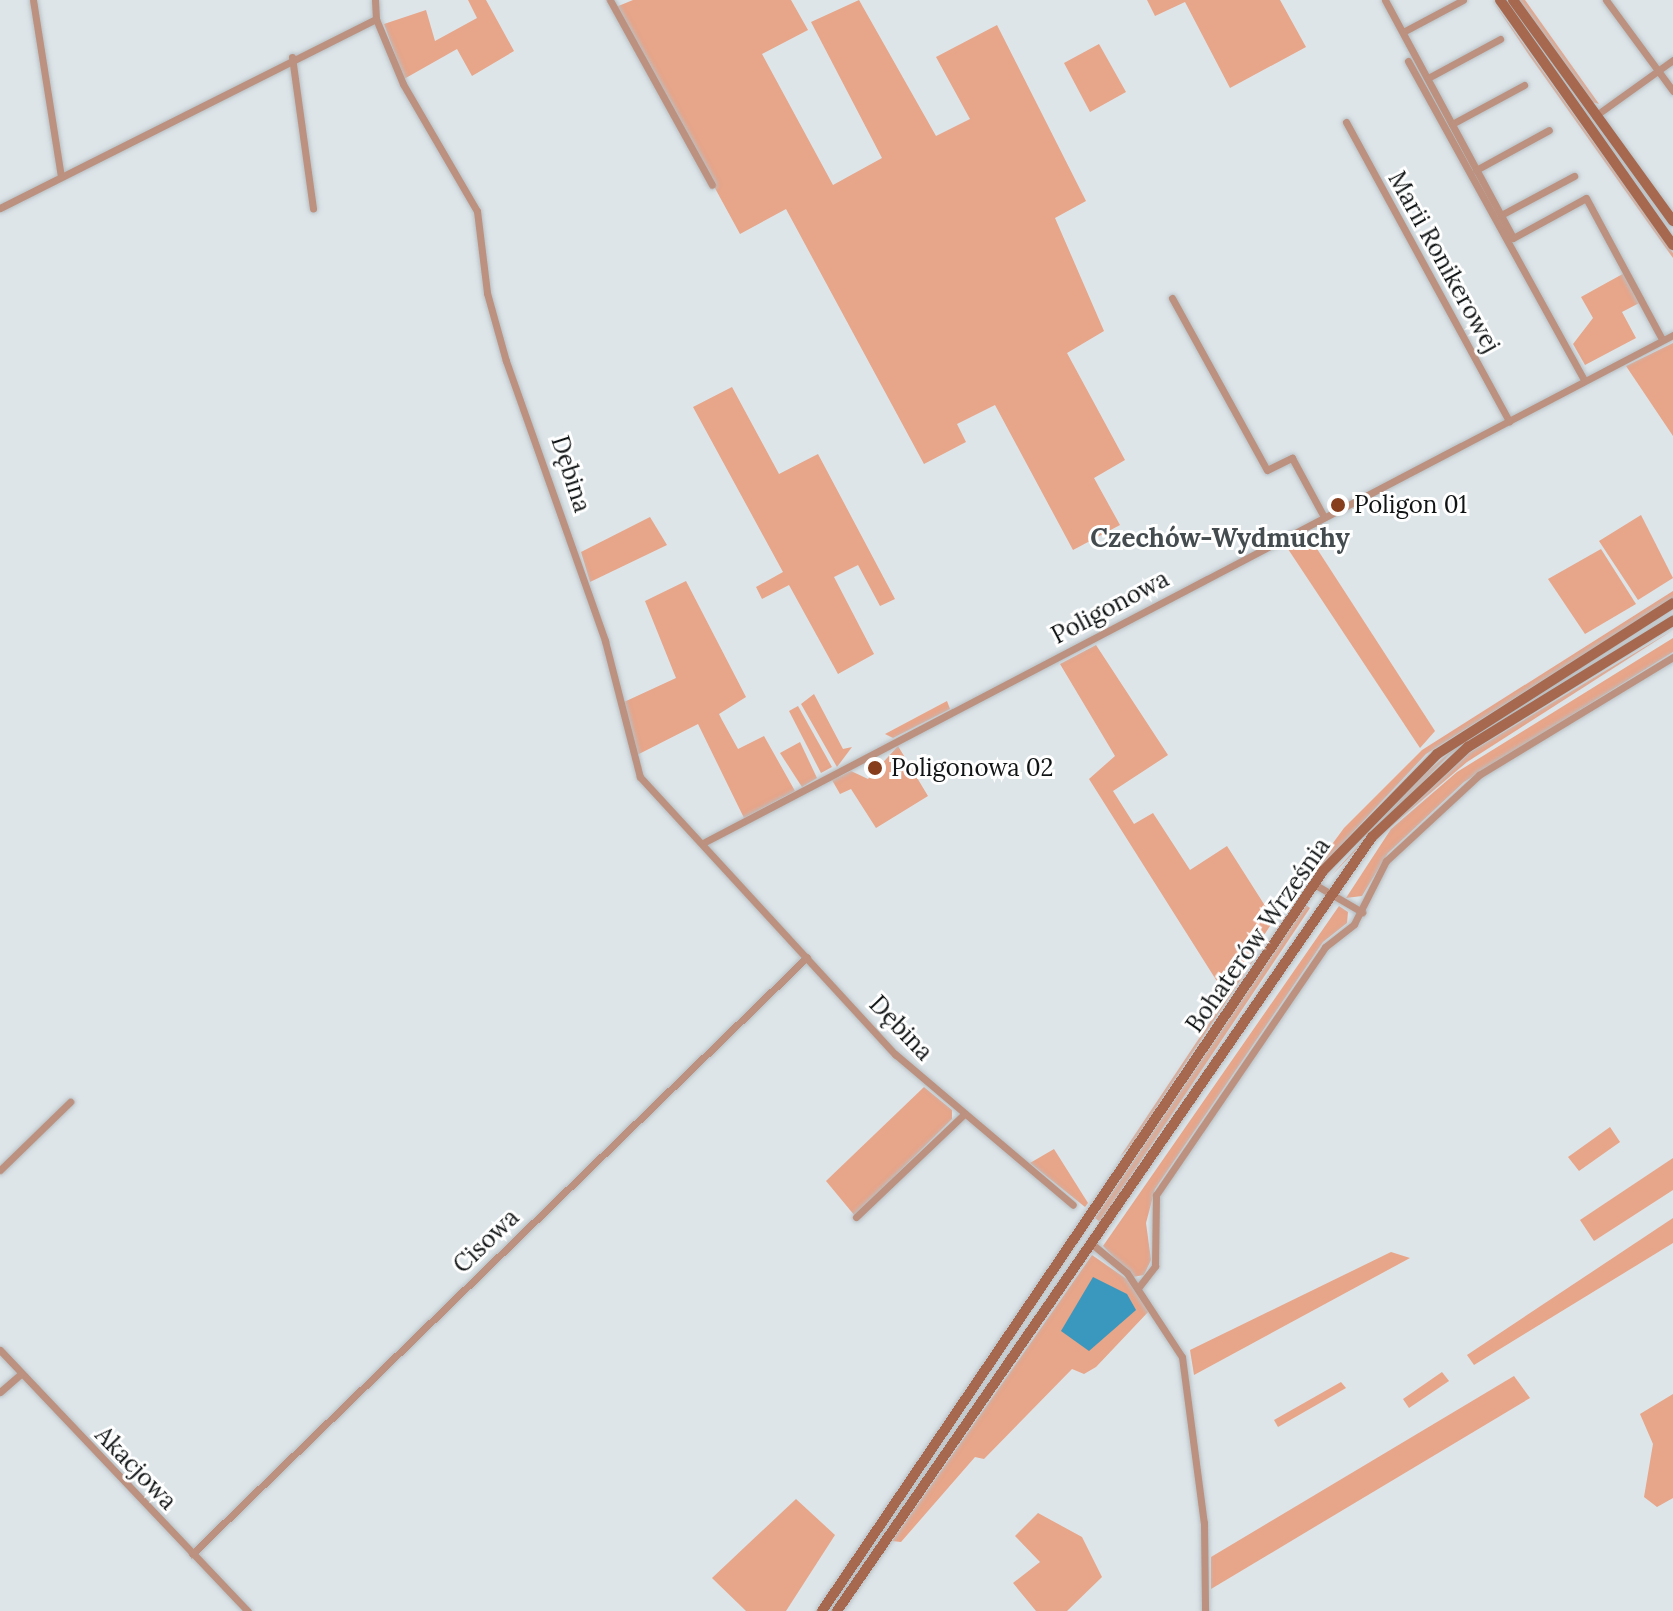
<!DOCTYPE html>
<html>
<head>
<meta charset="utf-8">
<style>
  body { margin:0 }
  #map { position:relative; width:1673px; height:1611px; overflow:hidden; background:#dde5e9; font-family:Lora,serif }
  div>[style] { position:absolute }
  .green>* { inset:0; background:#e7a589 }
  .water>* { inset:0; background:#3a97be }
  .roads { filter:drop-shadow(0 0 2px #b8bfc3) drop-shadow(0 0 2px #b8bfc3) }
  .street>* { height:7px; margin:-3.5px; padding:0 3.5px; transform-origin:3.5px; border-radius:3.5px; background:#bc917f }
  .secondary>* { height:10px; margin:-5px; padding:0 5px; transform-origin:5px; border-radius:5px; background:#a6684e }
  .dots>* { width:22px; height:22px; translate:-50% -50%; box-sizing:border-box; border:4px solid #fff; border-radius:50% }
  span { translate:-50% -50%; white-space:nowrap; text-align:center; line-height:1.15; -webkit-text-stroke:6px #fff; paint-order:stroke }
  .street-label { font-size:24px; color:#111415 }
  .poi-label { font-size:24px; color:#111415 }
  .left { translate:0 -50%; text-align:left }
  .neighbourhood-label { font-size:26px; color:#454c4f; font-weight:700 }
</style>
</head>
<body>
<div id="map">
  <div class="green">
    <div style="clip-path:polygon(468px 0,486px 0,514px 51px,472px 76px,457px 49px,404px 79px,384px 24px,426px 10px,435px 41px,477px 18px)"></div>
    <div style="clip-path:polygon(633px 0,791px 0,808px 30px,762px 54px,833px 185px,882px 158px,811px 22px,859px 0,936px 136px,970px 119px,936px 57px,997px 25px,1086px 201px,1055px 218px,1104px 331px,1067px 353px,1125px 460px,1094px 478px,1120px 525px,1073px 550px,995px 405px,957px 424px,966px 442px,924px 464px,786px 209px,740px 234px,616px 7px)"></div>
    <div style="clip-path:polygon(1147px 0,1280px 0,1306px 47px,1230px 88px,1185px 2px,1155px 16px)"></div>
    <div style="clip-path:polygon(1492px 0,1673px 253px,1673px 258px,1529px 55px)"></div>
    <div style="clip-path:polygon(1519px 0,1525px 0,1599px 104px,1592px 102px)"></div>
    <div style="clip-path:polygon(1099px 44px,1126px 92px,1090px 112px,1064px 63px)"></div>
    <div style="clip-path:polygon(1628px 271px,1645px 300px,1622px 312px,1636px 338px,1585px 365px,1573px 344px,1593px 318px,1581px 297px)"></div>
    <div style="clip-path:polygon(1673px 343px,1673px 436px,1626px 366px)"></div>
    <div style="clip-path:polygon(732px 387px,779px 474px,818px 454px,895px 599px,880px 606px,858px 565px,834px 577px,874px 654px,838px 674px,789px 585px,762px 599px,756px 587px,783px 572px,693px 407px)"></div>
    <div style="clip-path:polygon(1641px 515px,1673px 578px,1638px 600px,1599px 541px)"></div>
    <div style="clip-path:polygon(650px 517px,667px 545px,590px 582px,581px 552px)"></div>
    <div style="clip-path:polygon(1310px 538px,1435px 731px,1420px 748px,1286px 546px)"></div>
    <div style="clip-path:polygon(1601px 549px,1636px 604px,1585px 634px,1548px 579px)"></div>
    <div style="clip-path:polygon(686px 581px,746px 697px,719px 714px,722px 720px,738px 749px,764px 736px,795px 791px,744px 818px,698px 724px,637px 755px,624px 702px,676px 678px,645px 601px)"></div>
    <div style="clip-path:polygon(1673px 591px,1673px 598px,1426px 754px,1297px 892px,1344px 828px,1422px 750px)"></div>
    <div style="clip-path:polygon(1673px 609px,1449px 755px,1331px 876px,1417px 780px,1480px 727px)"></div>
    <div style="clip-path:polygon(1673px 630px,1467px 762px,1388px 829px,1469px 753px)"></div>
    <div style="clip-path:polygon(1673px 638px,1673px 652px,1464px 782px,1388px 853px,1362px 896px,1346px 898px,1391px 829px,1457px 772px)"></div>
    <div style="clip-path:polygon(1096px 645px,1168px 755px,1113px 791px,1134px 824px,1153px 813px,1190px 870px,1227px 846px,1274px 920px,1225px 994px,1089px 779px,1115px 756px,1060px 664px)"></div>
    <div style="clip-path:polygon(814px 694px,843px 749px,852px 747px,837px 767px,801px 704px)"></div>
    <div style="clip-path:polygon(947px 701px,950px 709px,893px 738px,885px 734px)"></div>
    <div style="clip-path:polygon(798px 706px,832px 767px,821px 773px,789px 711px)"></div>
    <div style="clip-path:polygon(800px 742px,817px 778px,802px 787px,780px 753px)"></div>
    <div style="clip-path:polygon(898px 746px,928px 796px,876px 828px,851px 789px,840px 794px,832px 780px,851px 771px,868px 779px)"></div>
    <div style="clip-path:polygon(1306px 905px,1310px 908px,1100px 1222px,1095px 1218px)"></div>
    <div style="clip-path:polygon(1339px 906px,1348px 912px,1347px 923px,1323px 942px,1155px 1189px,1146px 1223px,1151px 1260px,1144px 1275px,1133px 1277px,1103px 1246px)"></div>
    <div style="clip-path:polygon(1257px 955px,1133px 1143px,1120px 1157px,1242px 974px)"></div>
    <div style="clip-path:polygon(924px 1087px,952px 1110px,952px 1119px,855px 1216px,826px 1181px)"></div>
    <div style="clip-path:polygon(1610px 1127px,1620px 1142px,1579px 1171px,1568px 1157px)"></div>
    <div style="clip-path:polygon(1054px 1149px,1088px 1203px,1085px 1207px,1030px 1163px)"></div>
    <div style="clip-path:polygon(1673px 1158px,1673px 1190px,1594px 1241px,1580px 1220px)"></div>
    <div style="clip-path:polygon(1673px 1218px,1673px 1243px,1474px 1365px,1467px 1355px)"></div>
    <div style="clip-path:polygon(1391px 1252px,1410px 1258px,1194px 1375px,1190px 1350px)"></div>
    <div style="clip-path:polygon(1092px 1255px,1128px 1280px,1150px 1310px,1096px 1367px,1084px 1374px,1072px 1369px,984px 1459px,975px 1457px,901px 1542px,892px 1541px)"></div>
    <div style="clip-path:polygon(1442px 1372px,1449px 1381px,1409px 1408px,1403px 1399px)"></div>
    <div style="clip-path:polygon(1514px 1376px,1530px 1398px,1211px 1589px,1211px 1557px)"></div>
    <div style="clip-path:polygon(1341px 1382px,1346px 1388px,1278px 1427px,1274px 1420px)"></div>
    <div style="clip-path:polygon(1673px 1394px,1673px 1498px,1657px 1507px,1644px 1497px,1653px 1444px,1640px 1414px)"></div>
    <div style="clip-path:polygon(796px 1499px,835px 1535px,786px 1611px,746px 1611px,712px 1578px)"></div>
    <div style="clip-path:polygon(1038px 1513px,1082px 1537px,1102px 1577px,1067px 1611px,1036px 1611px,1013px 1583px,1040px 1562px,1015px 1536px)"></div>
  </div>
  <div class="water">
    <div style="clip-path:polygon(1093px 1277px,1127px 1294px,1136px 1310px,1089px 1351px,1061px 1331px)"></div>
  </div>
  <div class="roads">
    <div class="street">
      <div style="left:33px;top:0;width:178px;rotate:81deg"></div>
      <div style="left:375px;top:0;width:19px;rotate:87deg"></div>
      <div style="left:376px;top:19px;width:70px;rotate:67.4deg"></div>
      <div style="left:403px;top:84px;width:147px;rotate:59.8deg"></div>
      <div style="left:477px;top:211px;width:83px;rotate:83deg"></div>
      <div style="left:487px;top:293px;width:71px;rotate:74.4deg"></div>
      <div style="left:506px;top:361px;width:297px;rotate:70.5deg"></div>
      <div style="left:605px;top:641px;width:140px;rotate:75.6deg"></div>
      <div style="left:640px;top:777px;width:377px;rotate:47.4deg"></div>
      <div style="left:895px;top:1054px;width:233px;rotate:40.3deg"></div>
      <div style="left:610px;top:0;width:211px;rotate:61.1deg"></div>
      <div style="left:1385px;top:0;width:270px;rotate:61.7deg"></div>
      <div style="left:1513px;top:238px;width:83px;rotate:-28.7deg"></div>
      <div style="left:1586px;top:198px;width:160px;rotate:61.7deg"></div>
      <div style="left:1606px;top:0;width:113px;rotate:53.6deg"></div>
      <div style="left:1403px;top:32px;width:68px;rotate:-28.1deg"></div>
      <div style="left:292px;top:57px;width:153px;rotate:82.1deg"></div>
      <div style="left:1408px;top:61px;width:364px;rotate:61.1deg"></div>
      <div style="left:1428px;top:78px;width:82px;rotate:-28.4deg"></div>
      <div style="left:1595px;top:116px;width:96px;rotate:-35.7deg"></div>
      <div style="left:1346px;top:122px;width:341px;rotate:61.4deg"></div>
      <div style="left:1452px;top:124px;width:82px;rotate:-28.4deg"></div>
      <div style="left:1476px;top:170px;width:83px;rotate:-28.7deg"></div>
      <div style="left:0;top:208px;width:421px;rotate:-26.7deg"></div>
      <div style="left:1501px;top:215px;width:83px;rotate:-28.1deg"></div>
      <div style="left:1172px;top:298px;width:196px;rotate:61.1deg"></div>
      <div style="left:1267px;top:470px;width:28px;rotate:-26deg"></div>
      <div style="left:1292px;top:458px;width:67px;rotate:61.5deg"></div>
      <div style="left:703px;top:843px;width:1095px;rotate:-27.64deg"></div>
      <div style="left:1314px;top:884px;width:56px;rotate:30.3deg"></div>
      <div style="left:0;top:1170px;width:98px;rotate:-44.2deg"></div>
      <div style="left:856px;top:1217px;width:149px;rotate:-43.6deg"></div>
      <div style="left:1092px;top:1244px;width:45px;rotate:39.6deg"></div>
      <div style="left:1127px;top:1273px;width:100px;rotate:56.8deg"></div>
      <div style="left:1182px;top:1357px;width:167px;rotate:82.5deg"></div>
      <div style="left:1204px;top:1523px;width:88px;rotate:89.3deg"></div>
      <div style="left:1138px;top:1288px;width:28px;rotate:-52deg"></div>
      <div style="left:1155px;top:1266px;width:71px;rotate:-89.2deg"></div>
      <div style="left:1156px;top:1195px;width:300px;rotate:-55.7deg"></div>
      <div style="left:1325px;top:947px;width:37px;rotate:-38deg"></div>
      <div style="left:1354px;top:924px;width:71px;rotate:-63.1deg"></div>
      <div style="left:1386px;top:861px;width:127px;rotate:-42.8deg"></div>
      <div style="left:1479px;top:775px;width:227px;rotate:-31.3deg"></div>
      <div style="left:0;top:1350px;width:360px;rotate:46.5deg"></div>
      <div style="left:0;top:1392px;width:28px;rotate:-41deg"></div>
      <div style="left:192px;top:1554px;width:857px;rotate:-44.15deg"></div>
    </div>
    <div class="secondary">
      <div style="left:1500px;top:0;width:300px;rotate:54.8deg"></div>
      <div style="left:1513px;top:0;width:273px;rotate:54.1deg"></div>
      <div style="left:822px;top:1611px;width:894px;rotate:-55.9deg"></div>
      <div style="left:1323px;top:871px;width:163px;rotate:-45.7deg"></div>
      <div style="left:1437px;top:754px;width:280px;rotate:-32.6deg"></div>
      <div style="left:837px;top:1611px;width:941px;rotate:-55.35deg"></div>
      <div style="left:1372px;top:837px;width:132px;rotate:-43.2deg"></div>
      <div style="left:1468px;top:747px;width:241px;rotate:-31.6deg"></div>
    </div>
  </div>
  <div class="dots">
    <div style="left:1338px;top:505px;background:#863e1d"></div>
    <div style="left:875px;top:768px;background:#863e1d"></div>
  </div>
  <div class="street-label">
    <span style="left:1444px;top:262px;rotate:61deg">Marii Ronikerowej</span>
    <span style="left:571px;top:474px;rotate:72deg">Dębina</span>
    <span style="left:1110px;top:607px;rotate:-28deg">Poligonowa</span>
    <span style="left:1258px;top:935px;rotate:-55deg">Bohaterów Września</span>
    <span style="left:901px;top:1028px;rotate:46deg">Dębina</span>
    <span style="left:486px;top:1241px;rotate:-44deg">Cisowa</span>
    <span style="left:136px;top:1468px;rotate:46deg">Akacjowa</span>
  </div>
  <div class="poi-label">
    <span class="left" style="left:1354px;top:505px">Poligon 01</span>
    <span class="left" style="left:891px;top:768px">Poligonowa 02</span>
  </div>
  <div class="neighbourhood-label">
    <span style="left:1220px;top:538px">Czechów-Wydmuchy</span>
  </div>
</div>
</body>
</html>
